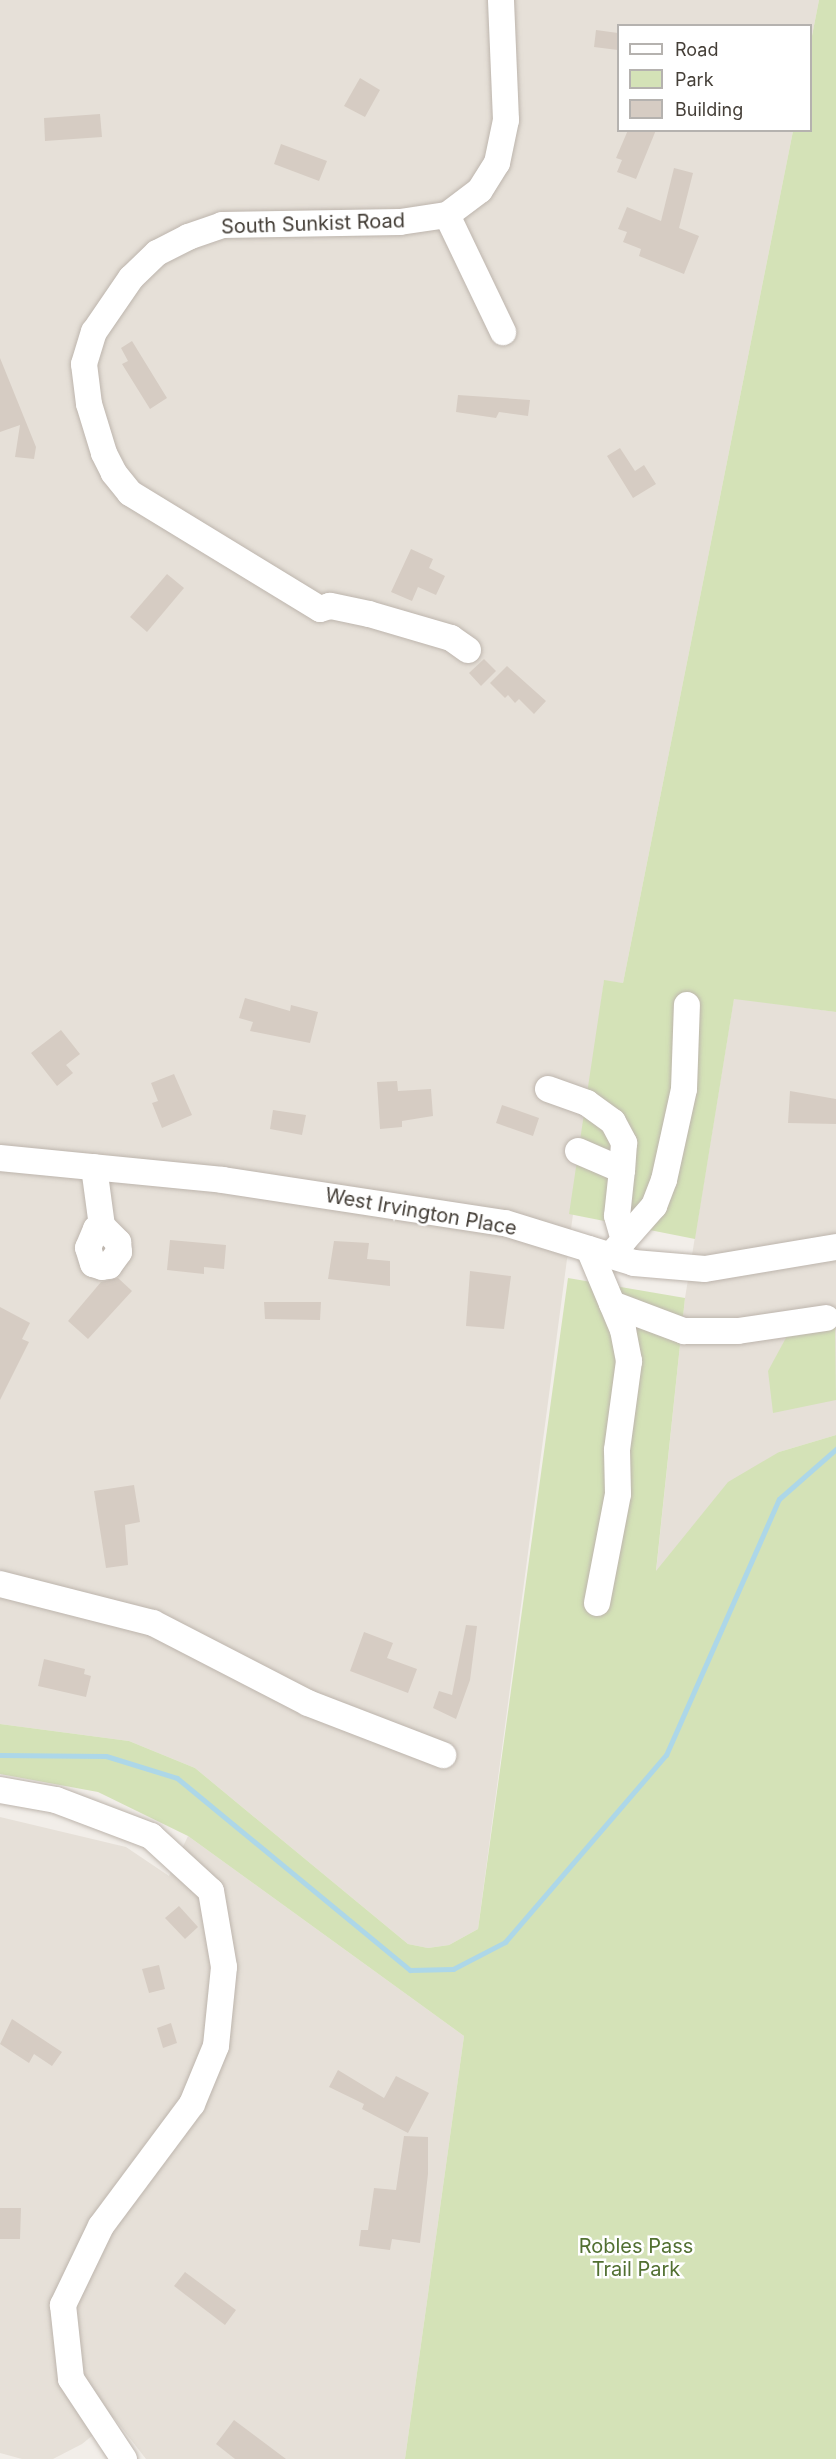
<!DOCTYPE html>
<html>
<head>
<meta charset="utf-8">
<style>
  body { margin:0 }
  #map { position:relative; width:836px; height:2459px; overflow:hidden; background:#f2eee9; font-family:Inter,sans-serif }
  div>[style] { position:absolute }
  .residential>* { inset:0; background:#e6e0d8 }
  .green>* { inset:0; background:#d4e2b7 }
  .stream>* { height:5px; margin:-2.5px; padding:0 2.5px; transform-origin:2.5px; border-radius:2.5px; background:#add7e8 }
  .building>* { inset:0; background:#d6ccc3 }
  .roads { filter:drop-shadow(0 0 2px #bdb5ad) drop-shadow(0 0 2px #bdb5ad) }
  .minor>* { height:26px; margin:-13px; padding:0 13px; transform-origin:13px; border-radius:13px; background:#fff }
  span { translate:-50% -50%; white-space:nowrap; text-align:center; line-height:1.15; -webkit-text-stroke:5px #fff; paint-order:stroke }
  .street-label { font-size:20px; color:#453f38 }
  .park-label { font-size:20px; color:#527032 }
  .legend { position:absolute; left:617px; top:24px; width:195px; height:108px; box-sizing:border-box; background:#fff; border:2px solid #b5b2af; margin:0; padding:8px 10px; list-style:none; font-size:18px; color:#453f38 }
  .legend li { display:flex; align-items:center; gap:12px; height:30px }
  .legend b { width:30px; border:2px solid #b5b2af }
</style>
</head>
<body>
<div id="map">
  <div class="residential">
    <div style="clip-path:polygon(0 0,819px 0,811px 41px,810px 26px,618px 26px,618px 130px,793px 131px,623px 983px,604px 981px,478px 1929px,449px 1945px,428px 1948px,408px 1944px,195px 1768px,129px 1741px,0 1724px)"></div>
    <div style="clip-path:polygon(734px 998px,836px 1012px,836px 1435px,779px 1452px,656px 1572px,685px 1298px)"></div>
    <div style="clip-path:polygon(0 1817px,126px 1847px,169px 1876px,188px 1836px,464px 2036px,405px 2459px,146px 2459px,114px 2418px,82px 2444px,53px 2459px,22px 2459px,0 2453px)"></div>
  </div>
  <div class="green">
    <div style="clip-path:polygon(819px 0,836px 0,836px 1012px,734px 999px,695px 1239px,569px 1214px,604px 980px,623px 983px,793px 131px,810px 130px,811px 41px)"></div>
    <div style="clip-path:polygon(568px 1278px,685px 1298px,656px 1571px,728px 1482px,779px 1452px,836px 1435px,836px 2459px,405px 2459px,464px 2036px,188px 1836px,98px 1792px,0 1774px,0 1724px,129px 1741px,195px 1768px,408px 1944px,428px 1948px,449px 1945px,478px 1929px)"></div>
    <div style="clip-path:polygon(835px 1327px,836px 1400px,773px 1413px,768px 1371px,788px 1334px)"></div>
  </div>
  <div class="stream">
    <div style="left:0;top:1755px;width:106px;rotate:0.5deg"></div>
    <div style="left:106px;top:1756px;width:74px;rotate:17.2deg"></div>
    <div style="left:177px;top:1778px;width:302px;rotate:39.5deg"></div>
    <div style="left:410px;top:1970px;width:43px;rotate:-1.3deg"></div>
    <div style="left:453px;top:1969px;width:59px;rotate:-27.4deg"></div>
    <div style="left:505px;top:1942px;width:247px;rotate:-49.3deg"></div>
    <div style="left:666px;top:1755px;width:280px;rotate:-66.2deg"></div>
    <div style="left:779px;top:1499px;width:76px;rotate:-41.3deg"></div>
  </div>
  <div class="building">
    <div style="clip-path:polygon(596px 30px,618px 33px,618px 50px,594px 47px)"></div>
    <div style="clip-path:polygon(360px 78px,380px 90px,365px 117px,344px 106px)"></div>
    <div style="clip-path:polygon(100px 114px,102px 137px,45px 141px,44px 118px)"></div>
    <div style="clip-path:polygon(628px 130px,656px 130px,636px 179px,617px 172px,622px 160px,616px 158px)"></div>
    <div style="clip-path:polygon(281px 144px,327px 161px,319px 181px,274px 164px)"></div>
    <div style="clip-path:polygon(674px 168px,693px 173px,679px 228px,699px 236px,684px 274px,639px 256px,641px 249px,623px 242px,627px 232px,618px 229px,627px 207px,661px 221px)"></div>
    <div style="clip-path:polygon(132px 341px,167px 398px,150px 409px,122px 364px,128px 361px,121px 348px)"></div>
    <div style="clip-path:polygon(0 358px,36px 447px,34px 459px,15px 457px,20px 425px,0 432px)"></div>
    <div style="clip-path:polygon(458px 395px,530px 400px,528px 416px,499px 412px,496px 418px,456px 412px)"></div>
    <div style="clip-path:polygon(620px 448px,635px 471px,644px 465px,656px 484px,633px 498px,607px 456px)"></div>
    <div style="clip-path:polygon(411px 549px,433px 559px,429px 568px,445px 576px,436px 595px,418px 587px,412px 601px,391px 592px)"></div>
    <div style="clip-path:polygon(167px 574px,184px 588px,147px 632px,130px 617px)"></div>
    <div style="clip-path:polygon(484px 659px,496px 671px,481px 686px,469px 673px)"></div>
    <div style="clip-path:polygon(507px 666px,546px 701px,534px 714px,519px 699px,515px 703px,508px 695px,505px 698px,490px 683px)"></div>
    <div style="clip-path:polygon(245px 998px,290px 1011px,291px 1005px,318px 1012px,310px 1043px,250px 1031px,253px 1022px,239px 1018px)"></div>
    <div style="clip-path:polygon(61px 1030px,80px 1054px,66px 1065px,73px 1073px,57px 1086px,31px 1053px)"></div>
    <div style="clip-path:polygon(174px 1074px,192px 1115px,162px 1128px,152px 1103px,158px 1101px,151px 1083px)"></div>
    <div style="clip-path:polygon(397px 1081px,398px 1091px,431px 1089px,433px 1116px,402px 1121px,402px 1127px,380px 1129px,377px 1082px)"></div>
    <div style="clip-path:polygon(790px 1091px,836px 1099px,836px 1124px,788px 1123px)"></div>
    <div style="clip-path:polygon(502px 1105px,539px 1118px,533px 1136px,496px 1123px)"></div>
    <div style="clip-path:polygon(273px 1110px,306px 1115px,302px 1135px,270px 1129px)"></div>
    <div style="clip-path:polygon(170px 1240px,226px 1245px,224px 1269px,204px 1267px,204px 1274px,167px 1270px)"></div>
    <div style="clip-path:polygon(334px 1241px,369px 1243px,367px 1259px,390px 1261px,390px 1286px,328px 1279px)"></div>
    <div style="clip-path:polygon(470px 1271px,511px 1276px,504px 1329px,466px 1326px)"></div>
    <div style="clip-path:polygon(118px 1278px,132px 1291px,88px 1339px,68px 1321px,101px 1282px)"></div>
    <div style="clip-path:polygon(264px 1302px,321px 1302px,320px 1320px,265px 1319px)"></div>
    <div style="clip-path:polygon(0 1307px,30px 1323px,22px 1339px,29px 1342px,0 1400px)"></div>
    <div style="clip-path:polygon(134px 1485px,140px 1522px,125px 1525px,128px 1565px,106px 1568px,94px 1491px)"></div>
    <div style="clip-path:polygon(466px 1625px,477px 1626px,470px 1680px,456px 1719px,433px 1708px,439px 1691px,452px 1695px)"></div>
    <div style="clip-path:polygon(364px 1632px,393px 1643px,387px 1658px,417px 1669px,408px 1693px,350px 1671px)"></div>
    <div style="clip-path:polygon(44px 1659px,85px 1669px,84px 1674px,91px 1676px,86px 1697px,38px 1686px)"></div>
    <div style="clip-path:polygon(179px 1906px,198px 1927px,185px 1939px,165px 1918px)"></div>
    <div style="clip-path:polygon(159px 1965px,165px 1989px,149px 1993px,142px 1969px)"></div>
    <div style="clip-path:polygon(12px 2019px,62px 2052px,52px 2066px,34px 2054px,29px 2063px,0 2044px)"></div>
    <div style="clip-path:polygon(171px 2023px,177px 2043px,163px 2048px,157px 2028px)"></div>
    <div style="clip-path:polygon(338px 2070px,384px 2098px,396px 2076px,429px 2093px,408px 2133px,362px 2109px,364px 2104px,329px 2087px)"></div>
    <div style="clip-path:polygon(404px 2136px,428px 2137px,428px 2174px,420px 2243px,392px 2239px,390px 2250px,359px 2246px,361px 2230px,368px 2230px,374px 2188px,396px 2190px)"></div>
    <div style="clip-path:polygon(0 2208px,21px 2208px,20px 2239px,0 2239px)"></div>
    <div style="clip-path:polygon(185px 2272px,236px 2310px,225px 2325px,174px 2286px)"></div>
    <div style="clip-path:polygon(234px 2420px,286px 2459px,235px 2459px,216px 2444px)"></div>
  </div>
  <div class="roads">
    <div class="minor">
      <div style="left:447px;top:215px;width:130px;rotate:64.4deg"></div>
      <div style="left:468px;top:650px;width:21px;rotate:-145deg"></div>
      <div style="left:451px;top:638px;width:85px;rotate:-163.7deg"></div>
      <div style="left:369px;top:614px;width:40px;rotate:-168deg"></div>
      <div style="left:330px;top:606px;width:10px;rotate:163deg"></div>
      <div style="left:320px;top:609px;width:223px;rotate:-148.6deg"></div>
      <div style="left:130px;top:493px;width:26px;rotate:-129deg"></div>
      <div style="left:114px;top:473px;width:22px;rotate:-117deg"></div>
      <div style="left:104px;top:453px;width:51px;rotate:-107deg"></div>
      <div style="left:89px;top:404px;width:40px;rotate:-97.1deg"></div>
      <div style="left:84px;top:364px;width:34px;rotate:-73deg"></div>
      <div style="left:94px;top:332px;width:65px;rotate:-55.6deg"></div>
      <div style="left:131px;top:278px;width:36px;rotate:-44deg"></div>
      <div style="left:157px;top:253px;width:35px;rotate:-27deg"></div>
      <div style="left:188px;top:237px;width:36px;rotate:-19deg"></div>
      <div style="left:222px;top:225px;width:178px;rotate:-1deg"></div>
      <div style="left:400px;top:222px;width:48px;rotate:-8.5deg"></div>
      <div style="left:447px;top:215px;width:41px;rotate:-37.1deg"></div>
      <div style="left:480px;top:190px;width:32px;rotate:-58deg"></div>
      <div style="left:497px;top:163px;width:44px;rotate:-78.2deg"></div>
      <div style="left:506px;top:120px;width:120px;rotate:-92.4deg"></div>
      <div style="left:548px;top:1089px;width:41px;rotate:19.7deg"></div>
      <div style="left:587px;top:1103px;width:32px;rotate:36deg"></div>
      <div style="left:613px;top:1122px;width:24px;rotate:62deg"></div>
      <div style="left:624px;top:1143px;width:27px;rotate:94deg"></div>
      <div style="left:578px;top:1151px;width:48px;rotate:23.4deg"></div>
      <div style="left:622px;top:1170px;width:46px;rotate:96.2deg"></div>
      <div style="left:617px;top:1216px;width:25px;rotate:74deg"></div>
      <div style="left:0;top:1158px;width:224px;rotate:5.6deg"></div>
      <div style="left:223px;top:1180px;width:285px;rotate:8.7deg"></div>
      <div style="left:505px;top:1223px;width:135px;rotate:17.2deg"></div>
      <div style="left:634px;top:1263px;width:71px;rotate:4.8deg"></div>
      <div style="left:705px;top:1269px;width:133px;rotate:-9.5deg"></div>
      <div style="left:94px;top:1167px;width:60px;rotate:82.3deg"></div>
      <div style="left:102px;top:1226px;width:23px;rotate:45deg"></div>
      <div style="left:118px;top:1242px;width:10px;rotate:84deg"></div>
      <div style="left:119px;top:1252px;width:17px;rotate:126deg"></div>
      <div style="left:109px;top:1266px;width:7px;rotate:172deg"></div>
      <div style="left:102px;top:1267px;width:9px;rotate:-162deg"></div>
      <div style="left:93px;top:1264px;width:17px;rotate:-107deg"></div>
      <div style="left:88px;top:1248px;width:21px;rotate:-67deg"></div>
      <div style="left:96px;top:1229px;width:7px;rotate:-27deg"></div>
      <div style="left:589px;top:1249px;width:88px;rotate:67.2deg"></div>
      <div style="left:623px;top:1330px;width:32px;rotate:79deg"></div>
      <div style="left:629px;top:1361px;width:90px;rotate:97.7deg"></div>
      <div style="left:617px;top:1450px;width:44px;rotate:88.7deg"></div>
      <div style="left:618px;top:1494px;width:111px;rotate:100.9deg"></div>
      <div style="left:610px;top:1256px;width:67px;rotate:-48.7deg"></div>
      <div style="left:654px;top:1206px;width:28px;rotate:-69deg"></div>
      <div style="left:664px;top:1180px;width:93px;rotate:-77.6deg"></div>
      <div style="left:684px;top:1089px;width:84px;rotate:-88deg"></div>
      <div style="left:612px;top:1304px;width:77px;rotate:20.6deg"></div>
      <div style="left:684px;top:1331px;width:54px"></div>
      <div style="left:738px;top:1331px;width:89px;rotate:-8.4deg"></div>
      <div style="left:0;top:1584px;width:158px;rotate:14.3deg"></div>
      <div style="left:153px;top:1623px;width:174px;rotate:27.3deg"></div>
      <div style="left:308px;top:1703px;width:145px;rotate:21.1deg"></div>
      <div style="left:0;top:1790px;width:57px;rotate:10.1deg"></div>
      <div style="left:56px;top:1800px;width:102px;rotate:20.8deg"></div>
      <div style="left:151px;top:1836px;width:81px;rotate:42.5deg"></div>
      <div style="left:211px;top:1891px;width:77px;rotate:80.3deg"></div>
      <div style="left:224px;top:1967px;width:79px;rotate:95.8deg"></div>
      <div style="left:216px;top:2046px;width:63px;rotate:112.5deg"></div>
      <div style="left:192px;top:2104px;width:152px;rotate:126.7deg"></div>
      <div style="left:101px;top:2226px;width:88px;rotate:115.7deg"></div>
      <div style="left:63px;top:2305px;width:74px;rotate:83.8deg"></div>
      <div style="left:71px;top:2379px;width:96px;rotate:56.5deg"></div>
    </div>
  </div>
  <div class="street-label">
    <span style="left:313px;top:224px;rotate:-2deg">South Sunkist Road</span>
    <span style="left:421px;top:1212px;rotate:10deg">West Irvington Place</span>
  </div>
  <div class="park-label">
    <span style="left:636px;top:2258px">Robles Pass<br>Trail Park</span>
  </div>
  <ul class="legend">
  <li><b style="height:8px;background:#fff"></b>Road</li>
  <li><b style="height:16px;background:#d4e2b7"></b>Park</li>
  <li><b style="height:16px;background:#d6ccc3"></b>Building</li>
  </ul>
</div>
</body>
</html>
